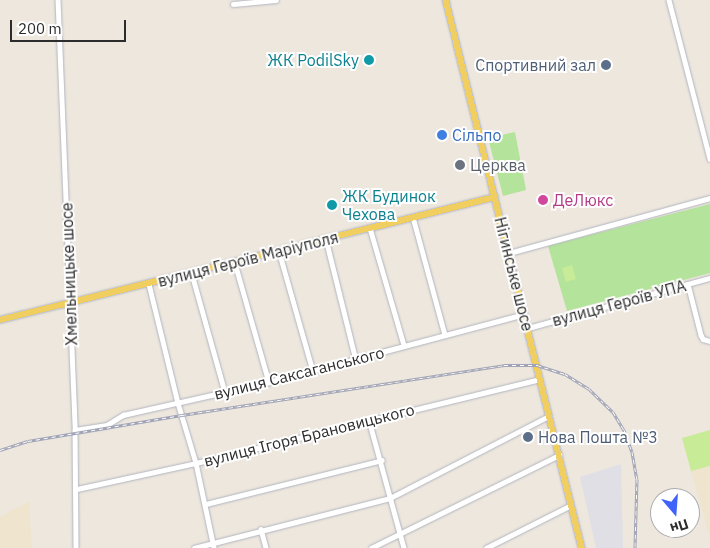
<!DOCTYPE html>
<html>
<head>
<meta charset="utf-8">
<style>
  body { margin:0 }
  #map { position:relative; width:710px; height:548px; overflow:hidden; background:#ede7de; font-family:"IBM Plex Sans",sans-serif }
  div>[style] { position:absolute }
  .industrial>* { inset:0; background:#e1dfe6 }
  .education>* { inset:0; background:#efe4ce }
  .green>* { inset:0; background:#b4e49b }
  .pitch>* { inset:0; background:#c8eb97 }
  .roads { filter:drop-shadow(0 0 1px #b2b5bf) drop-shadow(0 0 1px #b2b5bf) }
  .minor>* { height:4.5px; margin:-2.25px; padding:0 2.25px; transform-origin:2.25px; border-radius:2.25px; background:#fff }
  .major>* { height:5.5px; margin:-2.75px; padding:0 2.75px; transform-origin:2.75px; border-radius:2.75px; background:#f1ce60 }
  .rail>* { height:3px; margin-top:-1.5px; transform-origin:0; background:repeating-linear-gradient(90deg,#fff 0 4px,#a1a4b6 0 8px); box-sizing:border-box; border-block:1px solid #a1a4b6 }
  .dots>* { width:14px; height:14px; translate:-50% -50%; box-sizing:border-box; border:2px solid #fff; border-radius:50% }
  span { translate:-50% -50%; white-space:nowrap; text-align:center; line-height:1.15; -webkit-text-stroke:4px #fff; paint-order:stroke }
  .culture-label { font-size:16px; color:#0d838f }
  .right { translate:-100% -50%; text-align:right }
  .left { translate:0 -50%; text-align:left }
  .service-label { font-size:16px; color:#4e5e75 }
  .shop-label { font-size:16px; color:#366cbe }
  .worship-label { font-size:16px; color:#5b616d }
  .hotel-label { font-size:16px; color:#b23c85 }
  .street-label { font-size:16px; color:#2c2c2c }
  .north { position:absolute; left:650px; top:488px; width:50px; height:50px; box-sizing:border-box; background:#fff; border:1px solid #ababab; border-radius:50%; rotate:162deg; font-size:14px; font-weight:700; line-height:20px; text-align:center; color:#2c2c2c }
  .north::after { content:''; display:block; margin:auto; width:18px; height:22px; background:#3f63fa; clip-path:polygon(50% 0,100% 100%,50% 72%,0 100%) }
  .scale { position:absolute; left:10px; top:20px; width:116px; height:22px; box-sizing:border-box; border:2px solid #2c2c2c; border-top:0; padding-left:6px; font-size:15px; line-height:18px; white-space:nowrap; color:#2c2c2c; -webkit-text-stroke:4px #fff; paint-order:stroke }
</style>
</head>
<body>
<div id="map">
  <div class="industrial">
    <div style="clip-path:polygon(621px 464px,623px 548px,596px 548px,580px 477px)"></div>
  </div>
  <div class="education">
    <div style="clip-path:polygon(710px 466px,710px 539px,691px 471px)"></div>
    <div style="clip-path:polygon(29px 501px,32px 548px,0 548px,0 517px)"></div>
  </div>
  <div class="green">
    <div style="clip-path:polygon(515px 132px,526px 190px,503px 196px,488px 138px)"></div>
    <div style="clip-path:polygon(710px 204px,710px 273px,567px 311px,548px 246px)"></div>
  </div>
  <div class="pitch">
    <div style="clip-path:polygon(572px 265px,576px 279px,566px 282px,562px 268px)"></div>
    <div style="clip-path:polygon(710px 430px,710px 466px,691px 471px,682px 438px)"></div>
  </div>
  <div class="roads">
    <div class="minor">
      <div style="left:58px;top:0;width:430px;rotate:87.7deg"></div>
      <div style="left:75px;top:430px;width:118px;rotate:89.5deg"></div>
      <div style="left:669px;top:0;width:164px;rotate:75.5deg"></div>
      <div style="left:233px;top:4px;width:43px;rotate:-5.3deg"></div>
      <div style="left:413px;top:217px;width:122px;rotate:74.8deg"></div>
      <div style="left:370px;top:228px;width:122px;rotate:73.8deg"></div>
      <div style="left:326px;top:239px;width:125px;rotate:76.1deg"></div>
      <div style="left:279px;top:251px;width:125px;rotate:74.2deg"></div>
      <div style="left:509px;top:253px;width:208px;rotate:-15.3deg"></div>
      <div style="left:235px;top:263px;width:124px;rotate:74.1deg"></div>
      <div style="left:192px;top:274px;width:123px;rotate:74.4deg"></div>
      <div style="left:149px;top:284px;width:122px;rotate:76.3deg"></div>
      <div style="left:178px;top:403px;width:63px;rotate:73.3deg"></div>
      <div style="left:196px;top:463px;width:87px;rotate:78deg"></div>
      <div style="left:688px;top:284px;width:53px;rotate:75.7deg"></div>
      <div style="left:701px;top:335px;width:4px;rotate:63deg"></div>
      <div style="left:703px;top:339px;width:7px;rotate:16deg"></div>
      <div style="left:528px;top:328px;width:189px;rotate:-15.4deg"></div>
      <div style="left:369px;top:420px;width:133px;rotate:74.7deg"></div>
      <div style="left:75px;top:430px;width:32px;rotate:-9deg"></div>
      <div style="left:107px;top:425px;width:19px;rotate:-32deg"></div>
      <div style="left:123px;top:415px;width:150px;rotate:-12.7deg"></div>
      <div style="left:269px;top:382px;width:264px;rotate:-14.9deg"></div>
      <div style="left:77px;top:489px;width:122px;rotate:-12.3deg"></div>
      <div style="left:196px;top:463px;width:354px;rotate:-13.7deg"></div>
      <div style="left:206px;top:504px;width:181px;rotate:-14deg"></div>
      <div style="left:261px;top:529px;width:20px;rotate:75deg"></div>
      <div style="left:194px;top:548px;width:202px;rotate:-14.3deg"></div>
      <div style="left:390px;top:498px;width:179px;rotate:-27.3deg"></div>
      <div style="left:371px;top:548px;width:210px;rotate:-26.3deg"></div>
      <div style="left:486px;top:548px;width:95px;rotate:-26.8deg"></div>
    </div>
    <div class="major">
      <div style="left:446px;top:0;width:565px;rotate:76.06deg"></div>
      <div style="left:0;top:320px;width:510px;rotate:-13.95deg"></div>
    </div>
  </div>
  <div class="rail">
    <div style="left:0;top:450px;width:29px;rotate:-18deg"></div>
    <div style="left:28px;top:441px;width:156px;rotate:-9.6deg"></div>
    <div style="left:182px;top:415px;width:326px;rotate:-8.8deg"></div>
    <div style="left:504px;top:365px;width:33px"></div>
    <div style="left:537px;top:365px;width:29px;rotate:18deg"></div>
    <div style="left:565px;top:374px;width:28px;rotate:32deg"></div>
    <div style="left:589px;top:389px;width:33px;rotate:44deg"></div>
    <div style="left:613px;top:412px;width:21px;rotate:59deg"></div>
    <div style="left:624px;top:430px;width:23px;rotate:70deg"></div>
    <div style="left:632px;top:452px;width:27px;rotate:80deg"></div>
    <div style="left:637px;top:479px;width:69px;rotate:91.7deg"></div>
  </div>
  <div class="dots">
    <div style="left:369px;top:60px;background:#0f9aa8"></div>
    <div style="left:606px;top:65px;background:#5c6f8a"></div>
    <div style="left:442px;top:135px;background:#3f7fe0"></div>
    <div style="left:460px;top:165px;background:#6b7280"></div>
    <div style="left:543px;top:200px;background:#d1479c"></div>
    <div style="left:332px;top:205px;background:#0f9aa8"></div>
    <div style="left:528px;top:437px;background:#5c6f8a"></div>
  </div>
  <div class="culture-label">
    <span class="right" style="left:359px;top:60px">ЖК PodilSky</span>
    <span class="left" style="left:342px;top:205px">ЖК Будинок<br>Чехова</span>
  </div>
  <div class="service-label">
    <span class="right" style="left:596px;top:65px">Спортивний зал</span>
    <span class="left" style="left:538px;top:437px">Нова Пошта №3</span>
  </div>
  <div class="shop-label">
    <span class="left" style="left:452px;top:135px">Сільпо</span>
  </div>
  <div class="worship-label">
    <span class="left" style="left:470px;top:165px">Церква</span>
  </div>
  <div class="hotel-label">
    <span class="left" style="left:553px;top:200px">ДеЛюкс</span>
  </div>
  <div class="street-label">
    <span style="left:248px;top:259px;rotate:-14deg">вулиця Героїв Маріуполя</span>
    <span style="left:69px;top:274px;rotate:-92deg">Хмельницьке шосе</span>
    <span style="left:514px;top:274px;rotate:76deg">Нігинське шосе</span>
    <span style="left:619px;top:303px;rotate:-15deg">вулиця Героїв УПА</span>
    <span style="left:299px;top:373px;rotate:-14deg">вулиця Саксаганського</span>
    <span style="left:309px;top:435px;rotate:-14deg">вулиця Ігоря Брановицького</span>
  </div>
  <div class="north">Пн</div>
  <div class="scale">200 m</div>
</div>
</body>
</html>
